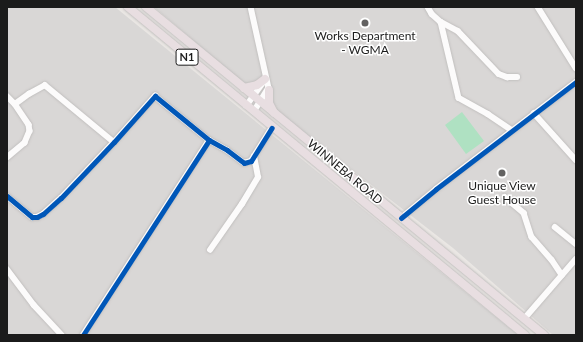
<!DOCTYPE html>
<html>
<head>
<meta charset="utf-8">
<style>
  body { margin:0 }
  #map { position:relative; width:583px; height:342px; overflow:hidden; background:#eae7e4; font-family:Lato,sans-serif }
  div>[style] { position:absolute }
  .residential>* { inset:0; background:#d9d7d6 }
  .pitch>* { inset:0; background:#afe1c2 }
  .roads { filter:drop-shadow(0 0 1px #c1bfbe) drop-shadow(0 0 1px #c1bfbe) }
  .minor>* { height:5.5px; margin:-2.75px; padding:0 2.75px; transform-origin:2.75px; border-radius:2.75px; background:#fcfbfb }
  .highway>* { height:8px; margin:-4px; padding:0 4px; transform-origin:4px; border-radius:4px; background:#e8dee1 }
  .cycleway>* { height:5px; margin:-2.5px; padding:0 2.5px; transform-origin:2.5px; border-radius:2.5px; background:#0057b8 }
  .dots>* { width:11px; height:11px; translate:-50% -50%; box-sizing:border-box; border:2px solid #fff; border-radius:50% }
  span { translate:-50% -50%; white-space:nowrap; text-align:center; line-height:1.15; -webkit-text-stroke:3px #fff; paint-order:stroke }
  .shield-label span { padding:1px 3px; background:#fff; border:1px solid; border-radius:3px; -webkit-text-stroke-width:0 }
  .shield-label { font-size:11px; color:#1b1b1b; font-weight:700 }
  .poi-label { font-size:12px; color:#1b1b1b }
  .street-label { font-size:12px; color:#1b1b1b }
  .frame { position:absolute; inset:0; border:8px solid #1b1b1b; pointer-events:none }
</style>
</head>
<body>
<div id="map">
  <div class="residential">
    <div style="clip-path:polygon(7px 7px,115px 7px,518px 335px,7px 335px)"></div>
    <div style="clip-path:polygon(154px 7px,576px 7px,576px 335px,553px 335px,453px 248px,281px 115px)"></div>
  </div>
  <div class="pitch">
    <div style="clip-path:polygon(462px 112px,484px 141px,466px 154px,445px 125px)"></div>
  </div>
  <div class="roads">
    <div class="minor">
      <div style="left:251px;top:7px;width:83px;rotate:77.5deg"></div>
      <div style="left:269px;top:88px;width:28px;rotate:122deg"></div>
      <div style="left:428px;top:7px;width:8px;rotate:60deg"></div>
      <div style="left:432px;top:14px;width:12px;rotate:42deg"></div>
      <div style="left:441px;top:22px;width:19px;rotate:28deg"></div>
      <div style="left:458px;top:31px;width:59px;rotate:46.4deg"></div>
      <div style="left:499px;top:74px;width:9px;rotate:21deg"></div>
      <div style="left:507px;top:77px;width:10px"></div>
      <div style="left:538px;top:7px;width:72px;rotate:58.1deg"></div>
      <div style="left:441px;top:22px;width:78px;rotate:76.7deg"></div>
      <div style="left:459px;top:98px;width:33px;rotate:29deg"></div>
      <div style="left:488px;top:114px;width:29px;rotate:34deg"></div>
      <div style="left:7px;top:96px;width:11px;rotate:45deg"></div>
      <div style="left:15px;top:104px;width:25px;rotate:56deg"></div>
      <div style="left:29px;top:125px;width:6px;rotate:81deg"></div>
      <div style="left:30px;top:131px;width:13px;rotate:113deg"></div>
      <div style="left:25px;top:143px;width:23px;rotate:140deg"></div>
      <div style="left:15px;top:104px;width:17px;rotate:-36deg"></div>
      <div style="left:29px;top:94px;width:18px;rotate:-29deg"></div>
      <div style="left:45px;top:85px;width:89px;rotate:39.6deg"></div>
      <div style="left:246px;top:106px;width:31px;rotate:-54deg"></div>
      <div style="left:534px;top:113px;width:63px;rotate:48.2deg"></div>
      <div style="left:7px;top:196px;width:33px;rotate:40deg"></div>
      <div style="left:32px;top:217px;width:5px"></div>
      <div style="left:37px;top:217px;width:7px;rotate:-27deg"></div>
      <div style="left:43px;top:214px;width:24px;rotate:-42deg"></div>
      <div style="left:61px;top:198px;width:77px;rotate:-46.6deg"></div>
      <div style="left:114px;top:142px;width:62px;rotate:-48.3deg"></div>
      <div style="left:155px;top:96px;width:70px;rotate:39.2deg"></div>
      <div style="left:209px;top:140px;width:21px;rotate:29deg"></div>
      <div style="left:227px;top:150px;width:21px;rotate:37deg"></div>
      <div style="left:244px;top:163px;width:7px;rotate:-16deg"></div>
      <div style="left:251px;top:161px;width:39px;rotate:-58deg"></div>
      <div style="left:505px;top:197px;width:25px;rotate:40deg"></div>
      <div style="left:524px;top:213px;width:25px;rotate:72deg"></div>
      <div style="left:532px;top:237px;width:30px;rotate:49deg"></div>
      <div style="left:552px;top:260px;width:18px;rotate:56deg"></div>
      <div style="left:401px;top:218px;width:45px;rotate:-39.6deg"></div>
      <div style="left:436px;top:189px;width:176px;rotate:-37.4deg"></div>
      <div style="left:555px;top:227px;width:27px;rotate:39deg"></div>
      <div style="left:210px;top:250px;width:56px;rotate:-55.2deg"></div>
      <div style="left:242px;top:204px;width:31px;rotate:-59deg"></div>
      <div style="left:258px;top:177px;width:21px;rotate:-101deg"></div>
      <div style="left:7px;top:269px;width:45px;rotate:53.1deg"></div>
      <div style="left:34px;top:305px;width:41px;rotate:47deg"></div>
      <div style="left:524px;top:319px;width:79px;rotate:-49.1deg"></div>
      <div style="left:83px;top:335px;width:232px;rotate:-57.1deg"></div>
    </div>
    <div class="highway">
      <div style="left:128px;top:7px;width:515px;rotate:39.56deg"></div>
      <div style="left:146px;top:7px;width:516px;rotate:39.49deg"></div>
      <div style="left:244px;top:88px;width:13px;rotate:-13deg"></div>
      <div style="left:257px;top:85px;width:10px;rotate:-37deg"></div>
      <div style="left:269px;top:90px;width:13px;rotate:90deg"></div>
      <div style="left:269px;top:103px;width:11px;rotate:63deg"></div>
    </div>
  </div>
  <div class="cycleway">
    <div style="left:7px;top:196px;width:33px;rotate:40deg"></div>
    <div style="left:32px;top:217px;width:5px"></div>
    <div style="left:37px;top:217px;width:7px;rotate:-27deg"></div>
    <div style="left:43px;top:214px;width:24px;rotate:-42deg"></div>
    <div style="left:61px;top:198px;width:77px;rotate:-46.6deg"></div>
    <div style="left:114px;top:142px;width:62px;rotate:-48.3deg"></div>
    <div style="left:155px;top:96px;width:70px;rotate:39.2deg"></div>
    <div style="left:209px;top:140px;width:21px;rotate:29deg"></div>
    <div style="left:227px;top:150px;width:21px;rotate:37deg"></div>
    <div style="left:244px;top:163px;width:7px;rotate:-16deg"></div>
    <div style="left:251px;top:161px;width:39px;rotate:-58deg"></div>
    <div style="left:401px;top:218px;width:45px;rotate:-39.6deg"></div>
    <div style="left:436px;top:189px;width:176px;rotate:-37.4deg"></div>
    <div style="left:83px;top:335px;width:232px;rotate:-57.1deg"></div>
  </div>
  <div class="dots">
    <div style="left:365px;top:23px;background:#636261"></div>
    <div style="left:502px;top:173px;background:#636261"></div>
  </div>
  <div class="shield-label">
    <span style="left:187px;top:57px">N1</span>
  </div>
  <div class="poi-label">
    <span style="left:365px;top:43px">Works Department<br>- WGMA</span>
    <span style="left:502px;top:193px">Unique View<br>Guest House</span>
  </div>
  <div class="street-label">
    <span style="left:345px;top:172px;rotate:40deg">WINNEBA ROAD</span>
  </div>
  <div class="frame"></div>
</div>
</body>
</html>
